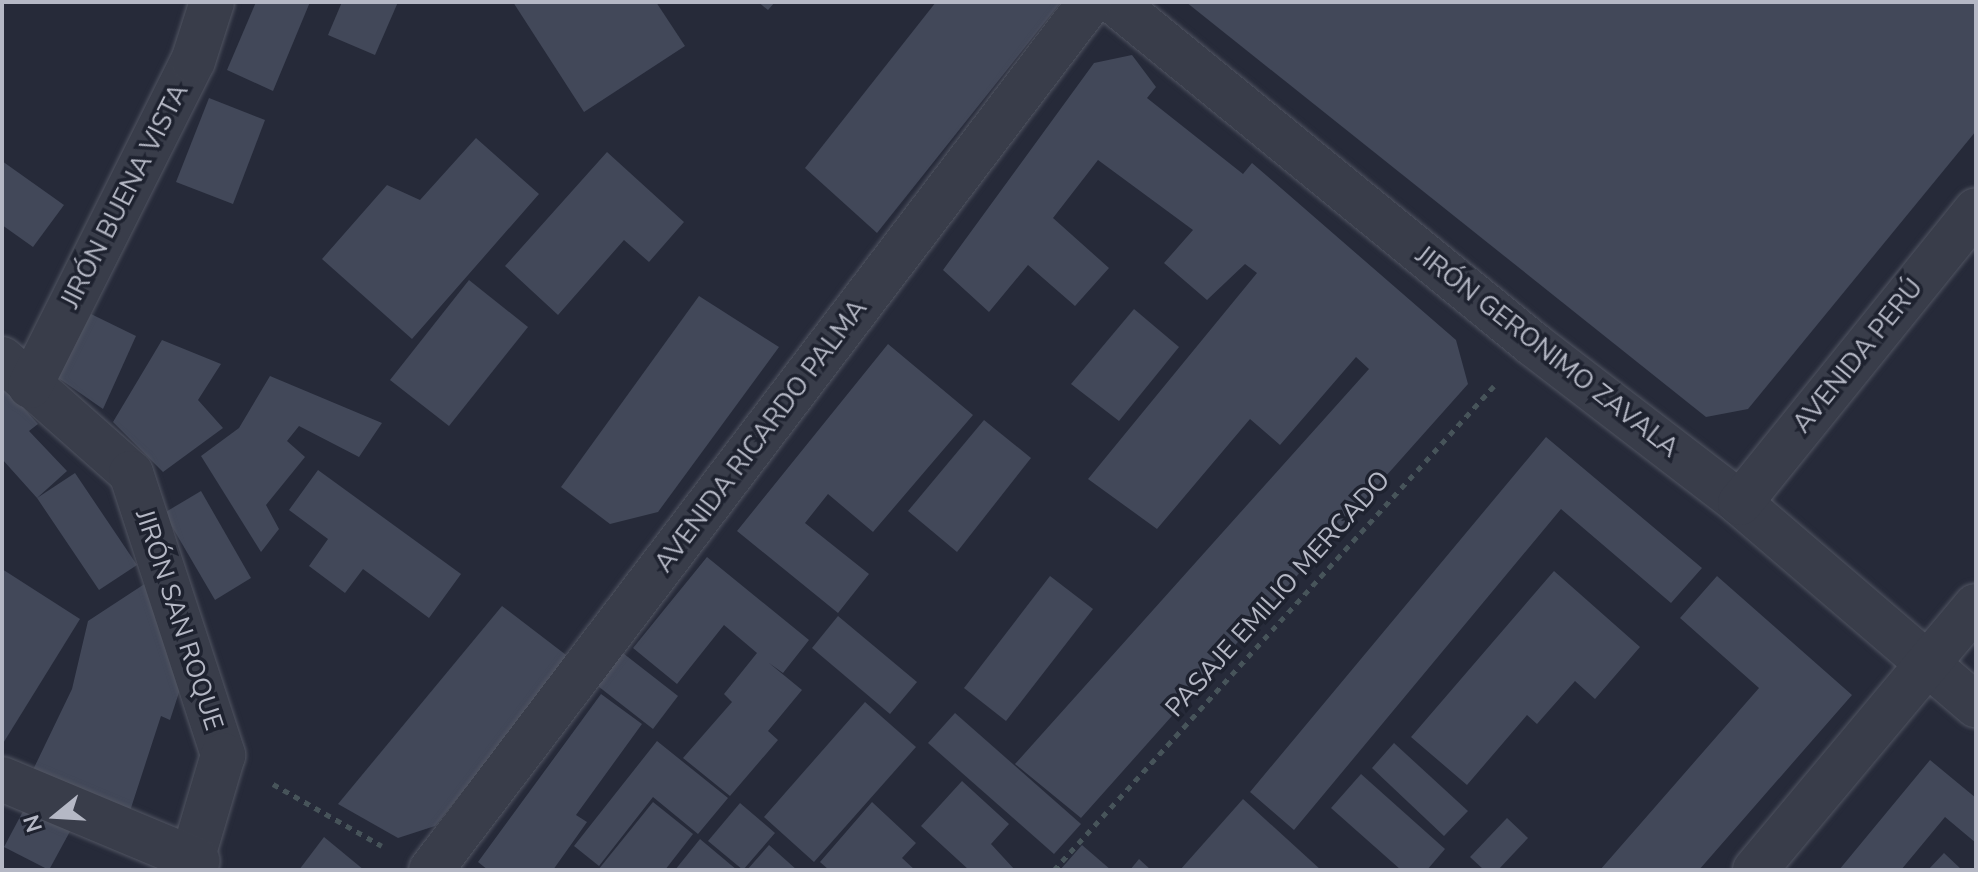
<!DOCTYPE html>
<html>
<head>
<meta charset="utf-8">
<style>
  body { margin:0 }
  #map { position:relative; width:1978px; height:872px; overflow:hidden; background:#262a39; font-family:"Nunito Sans",sans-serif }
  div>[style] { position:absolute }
  .building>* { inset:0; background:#424859 }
  .path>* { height:5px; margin-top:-2.5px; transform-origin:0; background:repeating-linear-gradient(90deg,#47545a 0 6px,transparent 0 12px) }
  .roads { filter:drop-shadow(0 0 2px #515562) drop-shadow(0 0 2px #515562) }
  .minor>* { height:44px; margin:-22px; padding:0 22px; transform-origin:22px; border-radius:22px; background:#393d4a }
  span { translate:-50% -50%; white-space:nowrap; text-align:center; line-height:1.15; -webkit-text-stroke:7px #1e222f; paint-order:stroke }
  .street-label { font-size:26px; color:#b5b8c5 }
  .frame { position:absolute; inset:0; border:4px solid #b5b8c5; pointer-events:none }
  .north { position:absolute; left:16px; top:776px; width:80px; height:80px; -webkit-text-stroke:6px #1e222f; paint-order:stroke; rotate:252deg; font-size:22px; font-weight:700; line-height:32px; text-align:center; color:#b5b8c5 }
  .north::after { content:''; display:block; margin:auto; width:28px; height:36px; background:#b5b8c5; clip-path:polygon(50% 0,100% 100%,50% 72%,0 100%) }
</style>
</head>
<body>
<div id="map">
  <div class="building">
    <div style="clip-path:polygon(256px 2px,310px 2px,273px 91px,227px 70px)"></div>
    <div style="clip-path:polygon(342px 2px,398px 2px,375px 55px,328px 35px)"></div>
    <div style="clip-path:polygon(513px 2px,656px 2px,685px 46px,584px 112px)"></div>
    <div style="clip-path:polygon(758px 2px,775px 2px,768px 10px)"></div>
    <div style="clip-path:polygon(936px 2px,1061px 2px,877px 233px,805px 168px)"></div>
    <div style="clip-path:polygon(1186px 2px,1976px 2px,1976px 131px,1748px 409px,1706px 417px)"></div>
    <div style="clip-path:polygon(1132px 55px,1156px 87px,1147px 98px,1243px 174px,1252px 163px,1456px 340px,1468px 384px,1081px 818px,1015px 764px,1369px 369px,1356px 357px,1280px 445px,1250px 419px,1157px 529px,1088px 479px,1257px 273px,1245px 264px,1207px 300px,1164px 263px,1193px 230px,1098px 160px,1053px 218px,1109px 268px,1075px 306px,1028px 265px,989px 312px,943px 270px,1094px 63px)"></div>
    <div style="clip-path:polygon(209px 98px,265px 120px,233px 204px,176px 182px)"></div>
    <div style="clip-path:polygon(476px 138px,539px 194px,412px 339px,322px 259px,387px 185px,420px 200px)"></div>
    <div style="clip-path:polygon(607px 152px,684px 222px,649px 262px,624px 240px,558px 315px,505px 266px)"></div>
    <div style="clip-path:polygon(2px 161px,64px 205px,33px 247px,2px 225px)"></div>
    <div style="clip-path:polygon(469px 280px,528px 327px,449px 426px,390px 380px)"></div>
    <div style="clip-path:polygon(699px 296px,779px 347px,658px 512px,610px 524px,561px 487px)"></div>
    <div style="clip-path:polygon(1134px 309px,1179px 347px,1119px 421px,1071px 384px)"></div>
    <div style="clip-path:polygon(91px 314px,136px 336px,103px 409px,57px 377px)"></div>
    <div style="clip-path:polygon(162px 340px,221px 364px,198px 400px,223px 428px,163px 472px,113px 422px)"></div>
    <div style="clip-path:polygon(888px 344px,973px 415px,873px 532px,828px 494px,805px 523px,869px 574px,838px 613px,737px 531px)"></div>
    <div style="clip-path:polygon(270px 376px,382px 423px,359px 457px,299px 426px,287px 441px,305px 457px,266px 505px,279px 529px,261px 552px,201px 456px,239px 428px)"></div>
    <div style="clip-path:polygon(2px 384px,38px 424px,29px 431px,67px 471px,37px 498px,75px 473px,137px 565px,99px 590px,37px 498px,2px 459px)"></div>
    <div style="clip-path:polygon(984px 420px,1031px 458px,957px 552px,908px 511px)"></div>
    <div style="clip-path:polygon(1546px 437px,1702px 568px,1671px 603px,1561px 509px,1294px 830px,1250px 792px)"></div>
    <div style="clip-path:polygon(318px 470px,461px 574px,429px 618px,363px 569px,345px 593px,309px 566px,328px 539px,289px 510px)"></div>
    <div style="clip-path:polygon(201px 491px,251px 578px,215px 600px,164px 513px)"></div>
    <div style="clip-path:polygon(707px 557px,809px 640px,783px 673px,769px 663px,802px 690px,768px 731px,778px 740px,730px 796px,683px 758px,732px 702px,724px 694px,757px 653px,724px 625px,677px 684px,633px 648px)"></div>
    <div style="clip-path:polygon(2px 569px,80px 619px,2px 745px)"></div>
    <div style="clip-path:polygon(1554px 571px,1640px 647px,1595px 699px,1575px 681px,1537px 724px,1527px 715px,1467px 785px,1411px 737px)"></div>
    <div style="clip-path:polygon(1050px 576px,1093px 609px,1006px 721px,964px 688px)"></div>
    <div style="clip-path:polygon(1717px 576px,1852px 695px,1699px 870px,1600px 870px,1759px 688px,1680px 618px)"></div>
    <div style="clip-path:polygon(146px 583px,187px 668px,170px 720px,161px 716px,130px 811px,31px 774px,72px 689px,88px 621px)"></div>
    <div style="clip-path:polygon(502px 606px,570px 658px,435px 826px,398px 838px,338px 804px)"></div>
    <div style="clip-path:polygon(838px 616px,917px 682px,890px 714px,812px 648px)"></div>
    <div style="clip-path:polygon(619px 650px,678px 696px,653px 729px,594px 683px)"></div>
    <div style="clip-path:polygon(601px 694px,642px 724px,576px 815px,587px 822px,553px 870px,488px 870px,478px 862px)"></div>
    <div style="clip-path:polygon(865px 702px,916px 747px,814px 862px,764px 817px)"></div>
    <div style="clip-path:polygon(955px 713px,1081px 824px,1054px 854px,928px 743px)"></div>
    <div style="clip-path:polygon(657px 741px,728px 798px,698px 834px,653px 797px,599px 866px,574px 846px)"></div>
    <div style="clip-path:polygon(1394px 743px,1468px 811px,1444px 836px,1372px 768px)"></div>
    <div style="clip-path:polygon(1930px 760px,1976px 798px,1976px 843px,1945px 817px,1901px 870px,1839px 870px)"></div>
    <div style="clip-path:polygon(1361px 774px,1445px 849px,1427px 870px,1401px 870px,1331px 808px)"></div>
    <div style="clip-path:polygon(962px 781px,1009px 824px,991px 844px,1015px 870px,969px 870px,921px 826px)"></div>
    <div style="clip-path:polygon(1243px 799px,1321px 870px,1180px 870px)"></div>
    <div style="clip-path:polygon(29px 800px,74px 824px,49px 870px,4px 847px)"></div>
    <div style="clip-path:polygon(653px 802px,693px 834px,665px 870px,598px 870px)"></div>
    <div style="clip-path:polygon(872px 802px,916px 843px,902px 858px,915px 870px,829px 870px,820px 862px)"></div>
    <div style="clip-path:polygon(740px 803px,775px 833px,743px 870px,708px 841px)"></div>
    <div style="clip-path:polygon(1507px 818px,1528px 838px,1498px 870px,1484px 870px,1470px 857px)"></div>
    <div style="clip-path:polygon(324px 837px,364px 870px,299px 870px)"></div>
    <div style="clip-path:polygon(700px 839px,737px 870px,675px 870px)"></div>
    <div style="clip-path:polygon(769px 845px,797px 870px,747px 870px)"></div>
    <div style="clip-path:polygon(1082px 845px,1111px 870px,1060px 870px)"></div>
    <div style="clip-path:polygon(1944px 853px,1962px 870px,1928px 870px)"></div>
    <div style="clip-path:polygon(1139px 859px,1151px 870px,1130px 870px)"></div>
  </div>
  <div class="path">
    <div style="left:273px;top:784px;width:125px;rotate:29.6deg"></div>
    <div style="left:1054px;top:870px;width:654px;rotate:-47.73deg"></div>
  </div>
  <div class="roads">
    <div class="minor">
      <div style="left:1114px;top:2px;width:541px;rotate:39.22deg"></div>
      <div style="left:1533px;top:344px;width:261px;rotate:37.5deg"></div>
      <div style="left:1740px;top:503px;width:311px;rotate:40.6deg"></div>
      <div style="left:2px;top:359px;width:172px;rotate:41.5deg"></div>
      <div style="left:131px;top:473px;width:297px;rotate:71.9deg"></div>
      <div style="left:223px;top:755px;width:120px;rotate:106.5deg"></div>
      <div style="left:30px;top:386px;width:364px;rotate:-63.4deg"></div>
      <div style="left:193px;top:61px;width:62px;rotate:-72.1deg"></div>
      <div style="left:1740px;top:503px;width:376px;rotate:-51.1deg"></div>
      <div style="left:2px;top:779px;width:212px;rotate:22.7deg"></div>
      <div style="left:431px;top:870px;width:1090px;rotate:-52.79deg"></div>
      <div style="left:1755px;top:870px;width:344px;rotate:-50.1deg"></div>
    </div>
  </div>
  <div class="street-label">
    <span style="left:125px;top:196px;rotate:-63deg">JIRÓN BUENA VISTA</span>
    <span style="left:1547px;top:352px;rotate:38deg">JIRÓN GERONIMO ZAVALA</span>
    <span style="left:1858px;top:356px;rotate:-51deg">AVENIDA PERÚ</span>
    <span style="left:761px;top:436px;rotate:-53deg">AVENIDA RICARDO PALMA</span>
    <span style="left:1278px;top:594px;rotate:-48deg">PASAJE EMILIO MERCADO</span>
    <span style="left:179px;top:620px;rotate:72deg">JIRÓN SAN ROQUE</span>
  </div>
  <div class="frame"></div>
  <div class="north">N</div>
</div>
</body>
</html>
